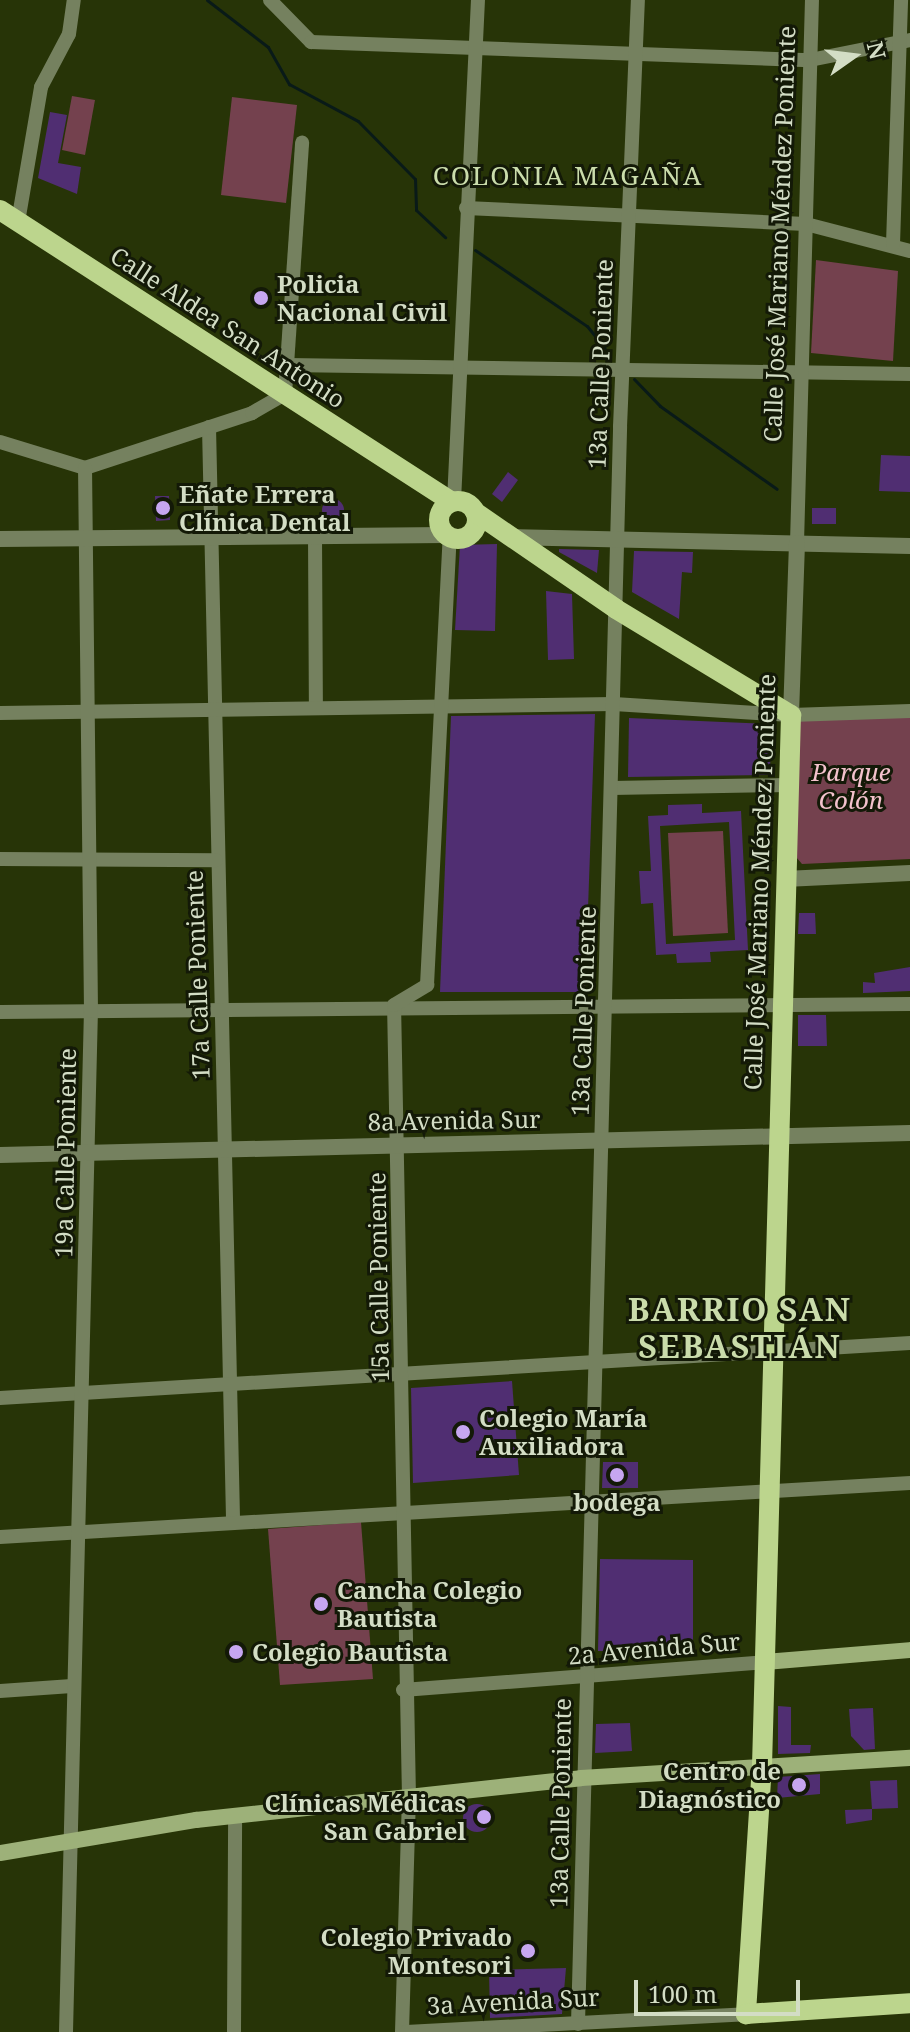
<!DOCTYPE html>
<html>
<head>
<meta charset="utf-8">
<style>
  body { margin:0 }
  #map { position:relative; width:910px; height:2032px; overflow:hidden; background:#273407; font-family:"Noto Serif",serif }
  div>[style] { position:absolute }
  .green>* { inset:0; background:#74414e }
  .stream>* { height:3px; margin:-1.5px; padding:0 1.5px; transform-origin:1.5px; border-radius:1.5px; background:#091a18 }
  .building>* { inset:0; background:#502e72 }
  .round { border-radius:50% }
  .minor>* { height:14px; margin:-7px; padding:0 7px; transform-origin:7px; border-radius:7px; background:#75815f }
  .tertiary>* { height:16px; margin:-8px; padding:0 8px; transform-origin:8px; border-radius:8px; background:#75815f }
  .secondary>* { height:16px; margin:-8px; padding:0 8px; transform-origin:8px; border-radius:8px; background:#9db179 }
  .primary>* { height:20px; margin:-10px; padding:0 10px; transform-origin:10px; border-radius:10px; background:#bcd58d }
  .primary>.ring { margin:-10px; padding:0; box-sizing:content-box; background:none; border:20px solid #bcd58d; border-radius:50% }
  .dots>* { width:22px; height:22px; translate:-50% -50%; box-sizing:border-box; border:4px solid #131907; border-radius:50% }
  span { translate:-50% -50%; white-space:nowrap; text-align:center; line-height:1.15; -webkit-text-stroke:6px #131907; paint-order:stroke }
  .street-label { font-size:24px; color:#d3ddc5 }
  .poi-label { font-size:24px; color:#d3ddc5; font-weight:700 }
  .left { translate:0 -50%; text-align:left }
  .right { translate:-100% -50%; text-align:right }
  .park-label { font-size:24px; color:#f4c2cd; font-style:italic }
  .neighbourhood-label { font-size:26px; color:#cadcab; letter-spacing:2px }
  .district-label { font-size:32px; color:#cadcab; font-weight:700; letter-spacing:2px }
  .north { position:absolute; left:814px; top:16px; width:80px; height:80px; -webkit-text-stroke:6px #131907; paint-order:stroke; rotate:76deg; font-size:22px; font-weight:700; line-height:32px; text-align:center; color:#d3ddc5 }
  .north::after { content:''; display:block; margin:auto; width:28px; height:36px; background:#d3ddc5; clip-path:polygon(50% 0,100% 100%,50% 72%,0 100%) }
  .scale { position:absolute; left:634px; top:1980px; width:166px; height:36px; box-sizing:border-box; border:4px solid #d3ddc5; border-top:0; padding-left:10px; font-size:24px; line-height:28px; white-space:nowrap; color:#d3ddc5; -webkit-text-stroke:6px #131907; paint-order:stroke }
</style>
</head>
<body>
<div id="map">
  <div class="green">
    <div style="clip-path:polygon(72px 96px,95px 100px,85px 155px,62px 150px)"></div>
    <div style="clip-path:polygon(232px 97px,297px 105px,286px 203px,221px 195px)"></div>
    <div style="clip-path:polygon(816px 260px,898px 271px,893px 361px,811px 353px)"></div>
    <div style="clip-path:polygon(910px 714px,910px 859px,802px 864px,790px 850px,793px 721px)"></div>
    <div style="clip-path:polygon(723px 831px,728px 933px,673px 936px,668px 833px)"></div>
    <div style="clip-path:polygon(361px 1522px,373px 1679px,280px 1685px,268px 1529px)"></div>
  </div>
  <div class="stream">
    <div style="left:207px;top:0;width:77px;rotate:37.6deg"></div>
    <div style="left:268px;top:47px;width:43px;rotate:60.4deg"></div>
    <div style="left:289px;top:84px;width:78px;rotate:28.2deg"></div>
    <div style="left:358px;top:121px;width:81px;rotate:45.5deg"></div>
    <div style="left:415px;top:179px;width:31px;rotate:88deg"></div>
    <div style="left:416px;top:210px;width:40px;rotate:43deg"></div>
    <div style="left:475px;top:250px;width:135px;rotate:34.2deg"></div>
    <div style="left:587px;top:326px;width:28px;rotate:51deg"></div>
    <div style="left:634px;top:379px;width:37px;rotate:46deg"></div>
    <div style="left:660px;top:406px;width:143px;rotate:35.4deg"></div>
  </div>
  <div class="building">
    <div style="clip-path:polygon(50px 112px,67px 115px,58px 163px,81px 167px,77px 194px,38px 178px)"></div>
    <div style="clip-path:polygon(881px 455px,910px 456px,910px 492px,879px 491px)"></div>
    <div style="clip-path:polygon(508px 472px,518px 480px,502px 502px,492px 494px)"></div>
    <div style="clip-path:polygon(155px 496px,169px 496px,170px 520px,156px 521px)"></div>
    <div class="round" style="left:322px;top:499px;width:22px;height:22px"></div>
    <div style="clip-path:polygon(812px 508px,836px 508px,836px 524px,812px 524px)"></div>
    <div style="clip-path:polygon(497px 544px,495px 631px,455px 630px,460px 545px)"></div>
    <div style="clip-path:polygon(559px 549px,599px 550px,597px 573px,559px 552px)"></div>
    <div style="clip-path:polygon(634px 551px,693px 552px,692px 573px,682px 572px,679px 619px,632px 592px)"></div>
    <div style="clip-path:polygon(546px 591px,572px 594px,574px 659px,548px 660px)"></div>
    <div style="clip-path:polygon(595px 714px,585px 992px,440px 992px,451px 716px)"></div>
    <div style="clip-path:polygon(629px 718px,771px 724px,770px 775px,628px 777px)"></div>
    <div style="clip-path:polygon(evenodd,702px 804px,702px 813px,741px 811px,748px 950px,710px 952px,711px 962px,677px 963px,676px 954px,656px 955px,653px 903px,641px 904px,639px 871px,651px 871px,648px 816px,668px 815px,668px 805px,702px 804px,729px 822px,735px 940px,666px 944px,660px 826px,729px 822px)"></div>
    <div style="clip-path:polygon(799px 913px,815px 913px,816px 934px,798px 934px)"></div>
    <div style="clip-path:polygon(910px 967px,910px 991px,863px 993px,863px 982px,875px 983px,874px 973px)"></div>
    <div style="clip-path:polygon(798px 1015px,826px 1015px,827px 1046px,798px 1046px)"></div>
    <div style="clip-path:polygon(512px 1381px,519px 1475px,413px 1483px,411px 1388px)"></div>
    <div style="clip-path:polygon(603px 1462px,638px 1462px,638px 1488px,602px 1488px)"></div>
    <div style="clip-path:polygon(600px 1559px,693px 1560px,693px 1652px,598px 1651px)"></div>
    <div style="clip-path:polygon(778px 1706px,791px 1707px,791px 1745px,811px 1745px,810px 1753px,778px 1754px)"></div>
    <div style="clip-path:polygon(873px 1708px,875px 1749px,864px 1750px,851px 1736px,849px 1709px)"></div>
    <div style="clip-path:polygon(630px 1723px,632px 1751px,595px 1753px,596px 1724px)"></div>
    <div style="clip-path:polygon(820px 1774px,820px 1794px,777px 1798px,778px 1777px)"></div>
    <div style="clip-path:polygon(897px 1780px,898px 1808px,872px 1809px,870px 1781px)"></div>
    <div class="round" style="left:463px;top:1804px;width:28px;height:28px"></div>
    <div style="clip-path:polygon(872px 1809px,872px 1820px,846px 1824px,845px 1810px)"></div>
    <div style="clip-path:polygon(566px 1968px,562px 2014px,490px 2018px,489px 1970px)"></div>
  </div>
  <div class="minor">
    <div style="left:270px;top:0;width:59px;rotate:45.7deg"></div>
    <div style="left:311px;top:42px;width:499px;rotate:2.1deg"></div>
    <div style="left:810px;top:60px;width:102px;rotate:-11.3deg"></div>
    <div style="left:466px;top:208px;width:340px;rotate:2.7deg"></div>
    <div style="left:806px;top:224px;width:107px;rotate:14.6deg"></div>
    <div style="left:18px;top:222px;width:137px;rotate:-80.3deg"></div>
    <div style="left:41px;top:87px;width:60px;rotate:-62.2deg"></div>
    <div style="left:69px;top:34px;width:34px;rotate:-82deg"></div>
    <div style="left:893px;top:244px;width:244px;rotate:-88.1deg"></div>
    <div style="left:288px;top:365px;width:622px;rotate:0.83deg"></div>
    <div style="left:209px;top:427px;width:1095px;rotate:88.74deg"></div>
    <div style="left:0;top:442px;width:89px;rotate:17deg"></div>
    <div style="left:85px;top:468px;width:176px;rotate:-18.2deg"></div>
    <div style="left:252px;top:413px;width:38px;rotate:-30deg"></div>
    <div style="left:285px;top:394px;width:252px;rotate:-86.1deg"></div>
    <div style="left:454px;top:501px;width:502px;rotate:-87.26deg"></div>
    <div style="left:315px;top:535px;width:173px;rotate:89.7deg"></div>
    <div style="left:797px;top:543px;width:543px;rotate:-88.42deg"></div>
    <div style="left:0;top:713px;width:614px;rotate:-0.84deg"></div>
    <div style="left:614px;top:704px;width:177px;rotate:3.6deg"></div>
    <div style="left:791px;top:715px;width:119px;rotate:-1.9deg"></div>
    <div style="left:612px;top:788px;width:175px;rotate:-1deg"></div>
    <div style="left:0;top:859px;width:216px;rotate:0.3deg"></div>
    <div style="left:0;top:1012px;width:910px;rotate:-0.5deg"></div>
    <div style="left:0;top:1398px;width:912px;rotate:-3.46deg"></div>
    <div style="left:0;top:1537px;width:912px;rotate:-3.4deg"></div>
    <div style="left:403px;top:1690px;width:363px;rotate:-4.4deg"></div>
    <div style="left:0;top:1691px;width:72px;rotate:-4deg"></div>
    <div style="left:578px;top:2024px;width:1598px;rotate:-88.49deg"></div>
    <div style="left:620px;top:427px;width:427px;rotate:-87.6deg"></div>
    <div style="left:66px;top:2032px;width:1021px;rotate:-88.6deg"></div>
    <div style="left:91px;top:1011px;width:543px;rotate:-90.63deg"></div>
    <div style="left:234px;top:2032px;width:216px;rotate:-89.7deg"></div>
    <div style="left:402px;top:2032px;width:234px;rotate:-88.3deg"></div>
    <div style="left:409px;top:1798px;width:793px;rotate:-91.08deg"></div>
    <div style="left:394px;top:1005px;width:39px;rotate:-31deg"></div>
    <div style="left:427px;top:985px;width:449px;rotate:-87.1deg"></div>
    <div style="left:406px;top:2032px;width:340px;rotate:-3deg"></div>
  </div>
  <div class="tertiary">
    <div style="left:508px;top:537px;width:402px;rotate:1.3deg"></div>
    <div style="left:0;top:539px;width:446px;rotate:-0.5deg"></div>
    <div style="left:791px;top:715px;width:172px;rotate:-88deg"></div>
    <div style="left:785px;top:879px;width:125px;rotate:-2.7deg"></div>
    <div style="left:0;top:1155px;width:910px;rotate:-1.38deg"></div>
  </div>
  <div class="secondary">
    <div style="left:765px;top:1662px;width:145px;rotate:-4.7deg"></div>
    <div style="left:0;top:1853px;width:199px;rotate:-9.6deg"></div>
    <div style="left:196px;top:1820px;width:387px;rotate:-6.2deg"></div>
    <div style="left:581px;top:1778px;width:330px;rotate:-3.5deg"></div>
  </div>
  <div class="primary">
    <div style="left:0;top:210px;width:538px;rotate:32.86deg"></div>
    <div class="ring" style="left:439px;top:501px;width:18px;height:18px"></div>
    <div style="left:475px;top:512px;width:171px;rotate:34.5deg"></div>
    <div style="left:616px;top:609px;width:205px;rotate:31.2deg"></div>
    <div style="left:791px;top:715px;width:1050px;rotate:91.58deg"></div>
    <div style="left:762px;top:1765px;width:250px;rotate:93.7deg"></div>
    <div style="left:746px;top:2014px;width:164px;rotate:-3.8deg"></div>
  </div>
  <div class="dots">
    <div style="left:261px;top:298px;background:#c6a6f0"></div>
    <div style="left:163px;top:508px;background:#c6a6f0"></div>
    <div style="left:463px;top:1432px;background:#c6a6f0"></div>
    <div style="left:617px;top:1475px;background:#c6a6f0"></div>
    <div style="left:321px;top:1604px;background:#c6a6f0"></div>
    <div style="left:236px;top:1652px;background:#c6a6f0"></div>
    <div style="left:799px;top:1785px;background:#c6a6f0"></div>
    <div style="left:484px;top:1817px;background:#c6a6f0"></div>
    <div style="left:528px;top:1951px;background:#c6a6f0"></div>
  </div>
  <div class="street-label">
    <span style="left:779px;top:234px;rotate:-88deg">Calle José Mariano Méndez Poniente</span>
    <span style="left:228px;top:327px;rotate:33deg">Calle Aldea San Antonio</span>
    <span style="left:600px;top:364px;rotate:-88deg">13a Calle Poniente</span>
    <span style="left:759px;top:882px;rotate:-88deg">Calle José Mariano Méndez Poniente</span>
    <span style="left:197px;top:975px;rotate:-92deg">17a Calle Poniente</span>
    <span style="left:583px;top:1011px;rotate:-88deg">13a Calle Poniente</span>
    <span style="left:454px;top:1120px;rotate:-1deg">8a Avenida Sur</span>
    <span style="left:65px;top:1153px;rotate:-89deg">19a Calle Poniente</span>
    <span style="left:378px;top:1277px;rotate:-91deg">15a Calle Poniente</span>
    <span style="left:654px;top:1648px;rotate:-5deg">2a Avenida Sur</span>
    <span style="left:560px;top:1803px;rotate:-89deg">13a Calle Poniente</span>
    <span style="left:513px;top:2001px;rotate:-3deg">3a Avenida Sur</span>
  </div>
  <div class="poi-label">
    <span class="left" style="left:277px;top:298px">Policia<br>Nacional Civil</span>
    <span class="left" style="left:179px;top:508px">Eñate Errera<br>Clínica Dental</span>
    <span class="left" style="left:479px;top:1432px">Colegio María<br>Auxiliadora</span>
    <span style="left:617px;top:1502px">bodega</span>
    <span class="left" style="left:337px;top:1604px">Cancha Colegio<br>Bautista</span>
    <span class="left" style="left:252px;top:1652px">Colegio Bautista</span>
    <span class="right" style="left:781px;top:1785px">Centro de<br>Diagnóstico</span>
    <span class="right" style="left:466px;top:1817px">Clínicas Médicas<br>San Gabriel</span>
    <span class="right" style="left:512px;top:1951px">Colegio Privado<br>Montesori</span>
  </div>
  <div class="park-label">
    <span style="left:851px;top:786px">Parque<br>Colón</span>
  </div>
  <div class="neighbourhood-label">
    <span style="left:568px;top:176px">COLONIA MAGAÑA</span>
  </div>
  <div class="district-label">
    <span style="left:740px;top:1328px">BARRIO SAN<br>SEBASTIÁN</span>
  </div>
  <div class="north">N</div>
  <div class="scale">100 m</div>
</div>
</body>
</html>
